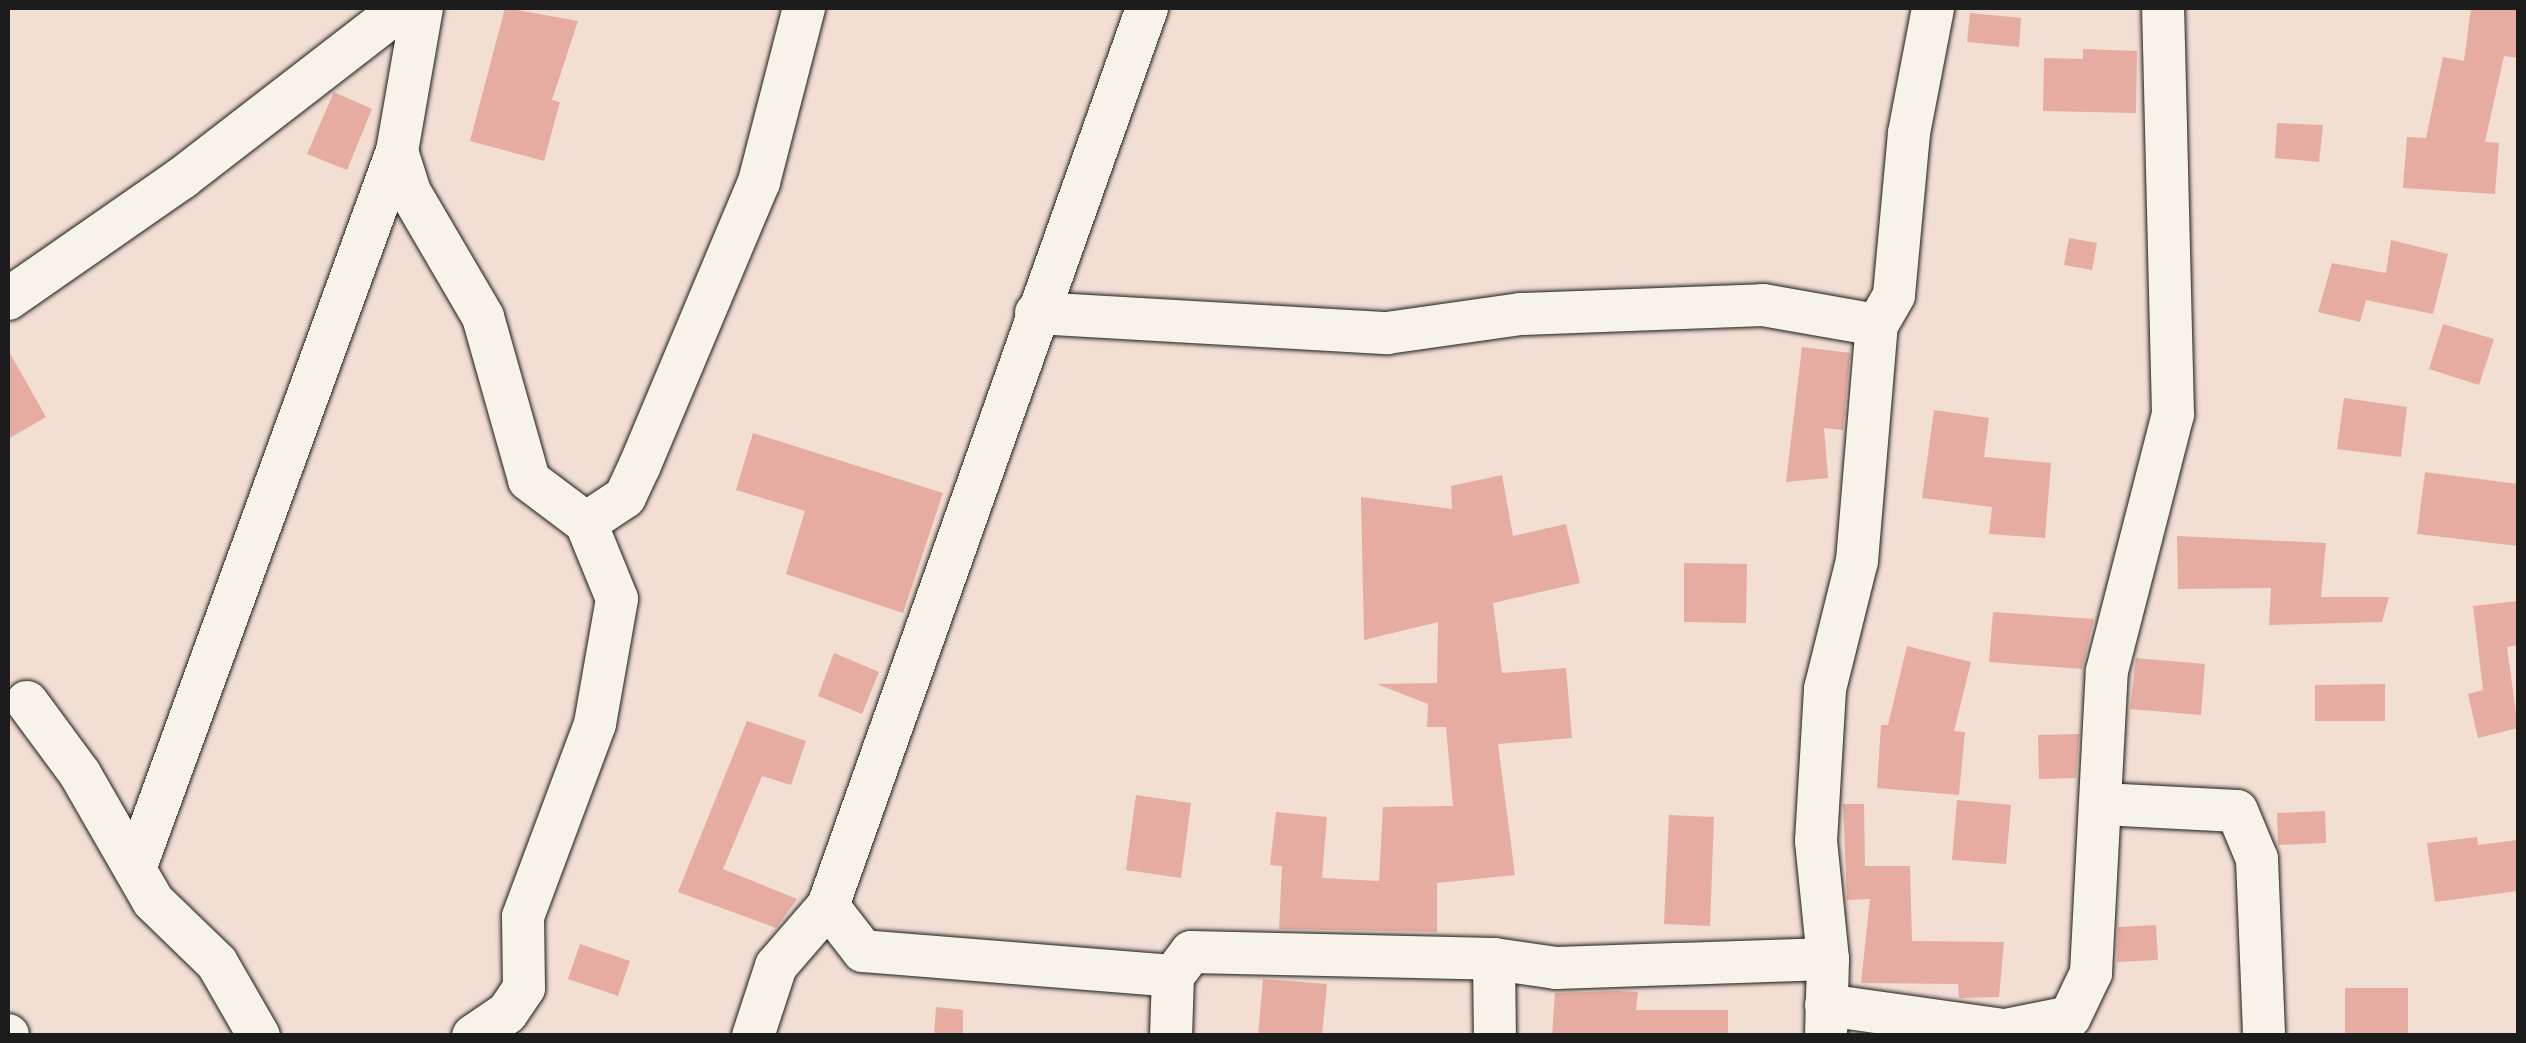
<!DOCTYPE html>
<html>
<head>
<meta charset="utf-8">
<style>
  body { margin:0 }
  #map { position:relative; width:2526px; height:1043px; overflow:hidden; background:#f2ded3; font-family:Mynerve,sans-serif }
  div>[style] { position:absolute }
  .building>* { inset:0; background:#e6aca1 }
  .roads { filter:drop-shadow(0 0 2px #1c1c1c) drop-shadow(0 0 2px #1c1c1c) }
  .minor>* { height:42px; margin:-21px; padding:0 21px; transform-origin:21px; border-radius:21px; background:#f7f3e8 }
  span { translate:-50% -50%; white-space:nowrap; text-align:center; line-height:1.15; -webkit-text-stroke:8px #f7f3e8; paint-order:stroke }
  .frame { position:absolute; inset:0; border:10px solid #1c1c1c; pointer-events:none }
</style>
</head>
<body>
<div id="map">
  <div class="building">
    <div style="clip-path:polygon(505px 8px,578px 21px,552px 100px,560px 102px,544px 161px,470px 141px)"></div>
    <div style="clip-path:polygon(2471px 8px,2518px 8px,2518px 58px,2504px 56px,2485px 142px,2499px 143px,2495px 194px,2403px 188px,2407px 137px,2426px 138px,2443px 57px,2464px 61px)"></div>
    <div style="clip-path:polygon(1970px 13px,2021px 18px,2019px 47px,1967px 42px)"></div>
    <div style="clip-path:polygon(2083px 49px,2137px 51px,2136px 113px,2043px 111px,2044px 58px,2083px 59px)"></div>
    <div style="clip-path:polygon(334px 92px,372px 109px,347px 170px,307px 154px)"></div>
    <div style="clip-path:polygon(2277px 123px,2323px 125px,2319px 162px,2275px 158px)"></div>
    <div style="clip-path:polygon(2069px 238px,2097px 243px,2092px 270px,2064px 265px)"></div>
    <div style="clip-path:polygon(2391px 240px,2448px 254px,2433px 314px,2366px 300px,2360px 322px,2318px 312px,2332px 263px,2386px 273px)"></div>
    <div style="clip-path:polygon(2443px 324px,2494px 339px,2479px 385px,2429px 369px)"></div>
    <div style="clip-path:polygon(1802px 347px,1850px 353px,1843px 430px,1824px 428px,1828px 478px,1786px 482px)"></div>
    <div style="clip-path:polygon(8px 350px,46px 417px,8px 439px)"></div>
    <div style="clip-path:polygon(2344px 398px,2407px 407px,2401px 457px,2337px 449px)"></div>
    <div style="clip-path:polygon(1934px 410px,1989px 418px,1984px 457px,2051px 463px,2045px 538px,1989px 534px,1992px 507px,1922px 498px)"></div>
    <div style="clip-path:polygon(753px 433px,943px 493px,903px 613px,786px 574px,805px 511px,736px 490px)"></div>
    <div style="clip-path:polygon(2425px 472px,2518px 484px,2518px 546px,2417px 534px)"></div>
    <div style="clip-path:polygon(1502px 475px,1513px 536px,1566px 524px,1580px 583px,1493px 603px,1502px 673px,1566px 668px,1572px 738px,1498px 744px,1515px 875px,1437px 883px,1437px 932px,1279px 929px,1282px 866px,1270px 865px,1276px 812px,1327px 817px,1322px 878px,1379px 881px,1383px 807px,1453px 806px,1446px 727px,1427px 727px,1428px 704px,1377px 684px,1437px 683px,1438px 622px,1364px 640px,1361px 497px,1452px 509px,1451px 486px)"></div>
    <div style="clip-path:polygon(2177px 536px,2326px 543px,2321px 597px,2389px 597px,2382px 622px,2269px 625px,2271px 588px,2178px 589px)"></div>
    <div style="clip-path:polygon(1684px 563px,1747px 564px,1746px 623px,1684px 622px)"></div>
    <div style="clip-path:polygon(2518px 601px,2518px 645px,2507px 647px,2518px 728px,2478px 738px,2468px 694px,2483px 690px,2473px 606px)"></div>
    <div style="clip-path:polygon(1993px 612px,2094px 619px,2082px 669px,1989px 662px)"></div>
    <div style="clip-path:polygon(1907px 646px,1971px 662px,1954px 731px,1965px 732px,1959px 795px,1877px 788px,1881px 725px,1888px 725px)"></div>
    <div style="clip-path:polygon(834px 653px,879px 672px,862px 714px,818px 696px)"></div>
    <div style="clip-path:polygon(2136px 658px,2205px 664px,2201px 715px,2130px 709px)"></div>
    <div style="clip-path:polygon(2385px 684px,2385px 721px,2315px 721px,2315px 685px)"></div>
    <div style="clip-path:polygon(747px 721px,806px 741px,791px 785px,762px 776px,723px 869px,797px 899px,776px 928px,678px 892px)"></div>
    <div style="clip-path:polygon(2079px 734px,2076px 778px,2039px 779px,2038px 735px)"></div>
    <div style="clip-path:polygon(1136px 795px,1191px 803px,1181px 878px,1126px 870px)"></div>
    <div style="clip-path:polygon(1957px 800px,2011px 805px,2006px 864px,1952px 860px)"></div>
    <div style="clip-path:polygon(1843px 804px,1864px 804px,1865px 866px,1910px 866px,1912px 941px,2004px 942px,1999px 997px,1959px 998px,1958px 984px,1861px 983px,1870px 899px,1847px 900px)"></div>
    <div style="clip-path:polygon(2325px 811px,2326px 843px,2278px 845px,2277px 813px)"></div>
    <div style="clip-path:polygon(1669px 815px,1714px 817px,1710px 926px,1664px 924px)"></div>
    <div style="clip-path:polygon(2477px 837px,2478px 845px,2518px 840px,2518px 891px,2435px 902px,2427px 843px)"></div>
    <div style="clip-path:polygon(2156px 925px,2158px 960px,2117px 962px,2118px 927px)"></div>
    <div style="clip-path:polygon(580px 944px,630px 961px,618px 996px,568px 979px)"></div>
    <div style="clip-path:polygon(1263px 979px,1327px 984px,1322px 1036px,1258px 1036px)"></div>
    <div style="clip-path:polygon(2345px 988px,2408px 988px,2408px 1036px,2345px 1036px)"></div>
    <div style="clip-path:polygon(1619px 991px,1638px 992px,1636px 1010px,1728px 1010px,1728px 1036px,1552px 1036px,1555px 993px)"></div>
    <div style="clip-path:polygon(936px 1007px,963px 1010px,963px 1036px,934px 1036px)"></div>
  </div>
  <div class="roads">
    <div class="minor">
      <div style="left:422px;top:8px;width:145px;rotate:99.9deg"></div>
      <div style="left:397px;top:151px;width:43px;rotate:72.4deg"></div>
      <div style="left:410px;top:192px;width:145px;rotate:59.7deg"></div>
      <div style="left:483px;top:317px;width:169px;rotate:74.2deg"></div>
      <div style="left:529px;top:480px;width:71px;rotate:37deg"></div>
      <div style="left:586px;top:523px;width:82px;rotate:67.8deg"></div>
      <div style="left:617px;top:599px;width:127px;rotate:100deg"></div>
      <div style="left:595px;top:724px;width:206px;rotate:110.5deg"></div>
      <div style="left:523px;top:917px;width:71px;rotate:89.2deg"></div>
      <div style="left:524px;top:988px;width:30px;rotate:124deg"></div>
      <div style="left:507px;top:1013px;width:41px;rotate:145.9deg"></div>
      <div style="left:8px;top:299px;width:212px;rotate:-34.8deg"></div>
      <div style="left:182px;top:178px;width:278px;rotate:-37.7deg"></div>
      <div style="left:1036px;top:313px;width:352px;rotate:3.3deg"></div>
      <div style="left:1387px;top:333px;width:135px;rotate:-8.1deg"></div>
      <div style="left:1521px;top:314px;width:242px;rotate:-2.1deg"></div>
      <div style="left:1763px;top:305px;width:116px;rotate:10deg"></div>
      <div style="left:586px;top:523px;width:47px;rotate:-33.7deg"></div>
      <div style="left:625px;top:497px;width:35px;rotate:-65deg"></div>
      <div style="left:640px;top:465px;width:307px;rotate:-67.2deg"></div>
      <div style="left:759px;top:182px;width:180px;rotate:-75.5deg"></div>
      <div style="left:27px;top:702px;width:89px;rotate:53.6deg"></div>
      <div style="left:80px;top:774px;width:146px;rotate:60.1deg"></div>
      <div style="left:153px;top:901px;width:89px;rotate:44.1deg"></div>
      <div style="left:217px;top:963px;width:84px;rotate:60.1deg"></div>
      <div style="left:2102px;top:804px;width:135px;rotate:3deg"></div>
      <div style="left:2237px;top:811px;width:52px;rotate:67.4deg"></div>
      <div style="left:2257px;top:859px;width:177px;rotate:87.7deg"></div>
      <div style="left:135px;top:869px;width:764px;rotate:-69.95deg"></div>
      <div style="left:828px;top:906px;width:57px;rotate:52.1deg"></div>
      <div style="left:863px;top:951px;width:311px;rotate:4.6deg"></div>
      <div style="left:1494px;top:959px;width:77px;rotate:89.3deg"></div>
      <div style="left:1826px;top:1005px;width:181px;rotate:8deg"></div>
      <div style="left:2005px;top:1030px;width:66px;rotate:-11.3deg"></div>
      <div style="left:2070px;top:1017px;width:49px;rotate:-64.5deg"></div>
      <div style="left:2091px;top:973px;width:302px;rotate:-87deg"></div>
      <div style="left:2107px;top:671px;width:265px;rotate:-75.6deg"></div>
      <div style="left:2173px;top:414px;width:406px;rotate:-91.4deg"></div>
      <div style="left:8px;top:1035px;width:1px;rotate:90deg"></div>
      <div style="left:753px;top:1036px;width:74px;rotate:-71.8deg"></div>
      <div style="left:776px;top:966px;width:79px;rotate:-49.1deg"></div>
      <div style="left:828px;top:906px;width:953px;rotate:-70.44deg"></div>
      <div style="left:1171px;top:1036px;width:60px;rotate:-88.1deg"></div>
      <div style="left:1173px;top:976px;width:30px;rotate:-53deg"></div>
      <div style="left:1191px;top:952px;width:303px;rotate:1.3deg"></div>
      <div style="left:1494px;top:959px;width:63px;rotate:8.3deg"></div>
      <div style="left:1556px;top:968px;width:272px;rotate:-1.9deg"></div>
      <div style="left:1826px;top:1036px;width:77px;rotate:-88.5deg"></div>
      <div style="left:1828px;top:959px;width:119px;rotate:-95.8deg"></div>
      <div style="left:1816px;top:841px;width:152px;rotate:-86.6deg"></div>
      <div style="left:1825px;top:689px;width:132px;rotate:-76deg"></div>
      <div style="left:1857px;top:561px;width:237px;rotate:-85.2deg"></div>
      <div style="left:1877px;top:325px;width:34px;rotate:-60deg"></div>
      <div style="left:1894px;top:295px;width:163px;rotate:-84.7deg"></div>
      <div style="left:1909px;top:133px;width:127px;rotate:-79.1deg"></div>
    </div>
  </div>
  <div class="frame"></div>
</div>
</body>
</html>
